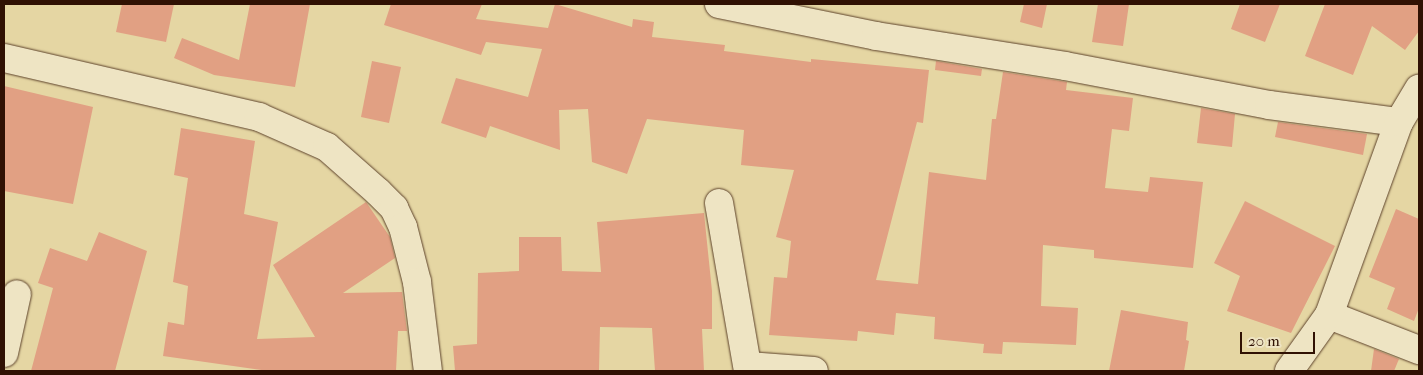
<!DOCTYPE html>
<html>
<head>
<meta charset="utf-8">
<style>
  body { margin:0 }
  #map { position:relative; width:1423px; height:375px; overflow:hidden; background:#e5d6a3; font-family:"IM FELL French Canon",serif }
  div>[style] { position:absolute }
  .building>* { inset:0; background:#e1a083 }
  .roads { filter:drop-shadow(0 0 1px #5d422b) drop-shadow(0 0 1px #5d422b) }
  .minor>* { height:28px; margin:-14px; padding:0 14px; transform-origin:14px; border-radius:14px; background:#eee4c3 }
  span { translate:-50% -50%; white-space:nowrap; text-align:center; line-height:1.15; -webkit-text-stroke:4px #eee4c3; paint-order:stroke }
  .frame { position:absolute; inset:0; border:5px solid #301103; pointer-events:none }
  .scale { position:absolute; left:1240px; top:332px; width:75px; height:22px; box-sizing:border-box; border:2px solid #301103; border-top:0; padding-left:6px; font-size:15px; line-height:18px; white-space:nowrap; color:#301103; -webkit-text-stroke:4px #eee4c3; paint-order:stroke }
</style>
</head>
<body>
<div id="map">
  <div class="building">
    <div style="clip-path:polygon(122px 4px,174px 4px,166px 42px,116px 32px)"></div>
    <div style="clip-path:polygon(250px 4px,310px 4px,295px 87px,214px 75px,174px 58px,182px 38px,239px 60px)"></div>
    <div style="clip-path:polygon(391px 4px,482px 4px,476px 19px,548px 28px,555px 4px,632px 27px,633px 19px,654px 22px,652px 37px,725px 45px,724px 51px,811px 62px,811px 59px,929px 70px,923px 123px,917px 122px,876px 280px,918px 284px,929px 172px,986px 180px,992px 119px,996px 119px,1003px 72px,1067px 82px,1066px 90px,1133px 98px,1129px 131px,1112px 129px,1105px 188px,1148px 192px,1150px 177px,1203px 182px,1193px 268px,1094px 258px,1094px 250px,1043px 245px,1041px 306px,1078px 308px,1076px 345px,1003px 342px,1002px 354px,983px 353px,984px 344px,934px 339px,935px 317px,896px 313px,894px 335px,858px 331px,857px 341px,769px 335px,774px 277px,787px 278px,791px 241px,776px 237px,794px 170px,741px 165px,744px 130px,647px 119px,627px 174px,592px 162px,588px 109px,559px 110px,560px 150px,490px 126px,486px 138px,441px 123px,456px 78px,528px 97px,542px 49px,486px 42px,481px 55px,384px 25px)"></div>
    <div style="clip-path:polygon(1024px 4px,1047px 4px,1042px 28px,1020px 22px)"></div>
    <div style="clip-path:polygon(1098px 4px,1129px 4px,1123px 46px,1092px 42px)"></div>
    <div style="clip-path:polygon(1240px 4px,1280px 4px,1265px 42px,1231px 29px)"></div>
    <div style="clip-path:polygon(1325px 4px,1419px 4px,1419px 31px,1405px 50px,1372px 26px,1353px 75px,1305px 56px)"></div>
    <div style="clip-path:polygon(372px 61px,401px 67px,389px 123px,361px 117px)"></div>
    <div style="clip-path:polygon(936px 61px,982px 69px,981px 76px,935px 70px)"></div>
    <div style="clip-path:polygon(4px 86px,93px 107px,73px 204px,4px 191px)"></div>
    <div style="clip-path:polygon(1201px 108px,1235px 114px,1232px 147px,1197px 143px)"></div>
    <div style="clip-path:polygon(1278px 122px,1367px 134px,1363px 155px,1275px 137px)"></div>
    <div style="clip-path:polygon(181px 128px,255px 141px,244px 214px,278px 222px,257px 339px,315px 337px,273px 265px,366px 202px,390px 237px,395px 258px,343px 293px,402px 292px,407px 331px,398px 331px,396px 371px,269px 371px,163px 356px,168px 322px,184px 325px,188px 286px,173px 282px,188px 178px,174px 175px)"></div>
    <div style="clip-path:polygon(1245px 201px,1335px 246px,1291px 333px,1227px 311px,1240px 276px,1214px 263px)"></div>
    <div style="clip-path:polygon(1396px 209px,1419px 219px,1419px 308px,1414px 321px,1387px 309px,1395px 288px,1369px 277px)"></div>
    <div style="clip-path:polygon(704px 213px,712px 291px,712px 329px,702px 329px,704px 371px,655px 371px,652px 328px,600px 327px,599px 371px,455px 371px,453px 346px,477px 344px,478px 273px,519px 271px,519px 237px,561px 237px,562px 271px,601px 272px,597px 222px)"></div>
    <div style="clip-path:polygon(99px 232px,147px 251px,115px 371px,31px 371px,53px 288px,38px 283px,50px 248px,87px 261px)"></div>
    <div style="clip-path:polygon(1121px 310px,1188px 322px,1186px 340px,1189px 341px,1184px 371px,1109px 371px)"></div>
    <div style="clip-path:polygon(1374px 349px,1399px 359px,1394px 371px,1371px 371px)"></div>
  </div>
  <div class="roads">
    <div class="minor">
      <div style="left:719px;top:4px;width:160px;rotate:11.5deg"></div>
      <div style="left:876px;top:36px;width:191px;rotate:9deg"></div>
      <div style="left:1065px;top:66px;width:208px;rotate:10.8deg"></div>
      <div style="left:1269px;top:105px;width:131px;rotate:7.5deg"></div>
      <div style="left:4px;top:58px;width:262px;rotate:13deg"></div>
      <div style="left:259px;top:117px;width:74px;rotate:23.8deg"></div>
      <div style="left:327px;top:147px;width:68px;rotate:41.4deg"></div>
      <div style="left:378px;top:192px;width:23px;rotate:45deg"></div>
      <div style="left:394px;top:208px;width:21px;rotate:65deg"></div>
      <div style="left:403px;top:227px;width:57px;rotate:75.7deg"></div>
      <div style="left:417px;top:282px;width:90px;rotate:83deg"></div>
      <div style="left:719px;top:203px;width:170px;rotate:80.2deg"></div>
      <div style="left:1329px;top:315px;width:97px;rotate:21.3deg"></div>
      <div style="left:4px;top:353px;width:60px;rotate:-77.6deg"></div>
      <div style="left:748px;top:366px;width:66px;rotate:4.3deg"></div>
      <div style="left:1289px;top:371px;width:69px;rotate:-54.5deg"></div>
      <div style="left:1329px;top:315px;width:205px;rotate:-70.1deg"></div>
      <div style="left:1399px;top:122px;width:39px;rotate:-59deg"></div>
    </div>
  </div>
  <div class="frame"></div>
  <div class="scale">20 m</div>
</div>
</body>
</html>
